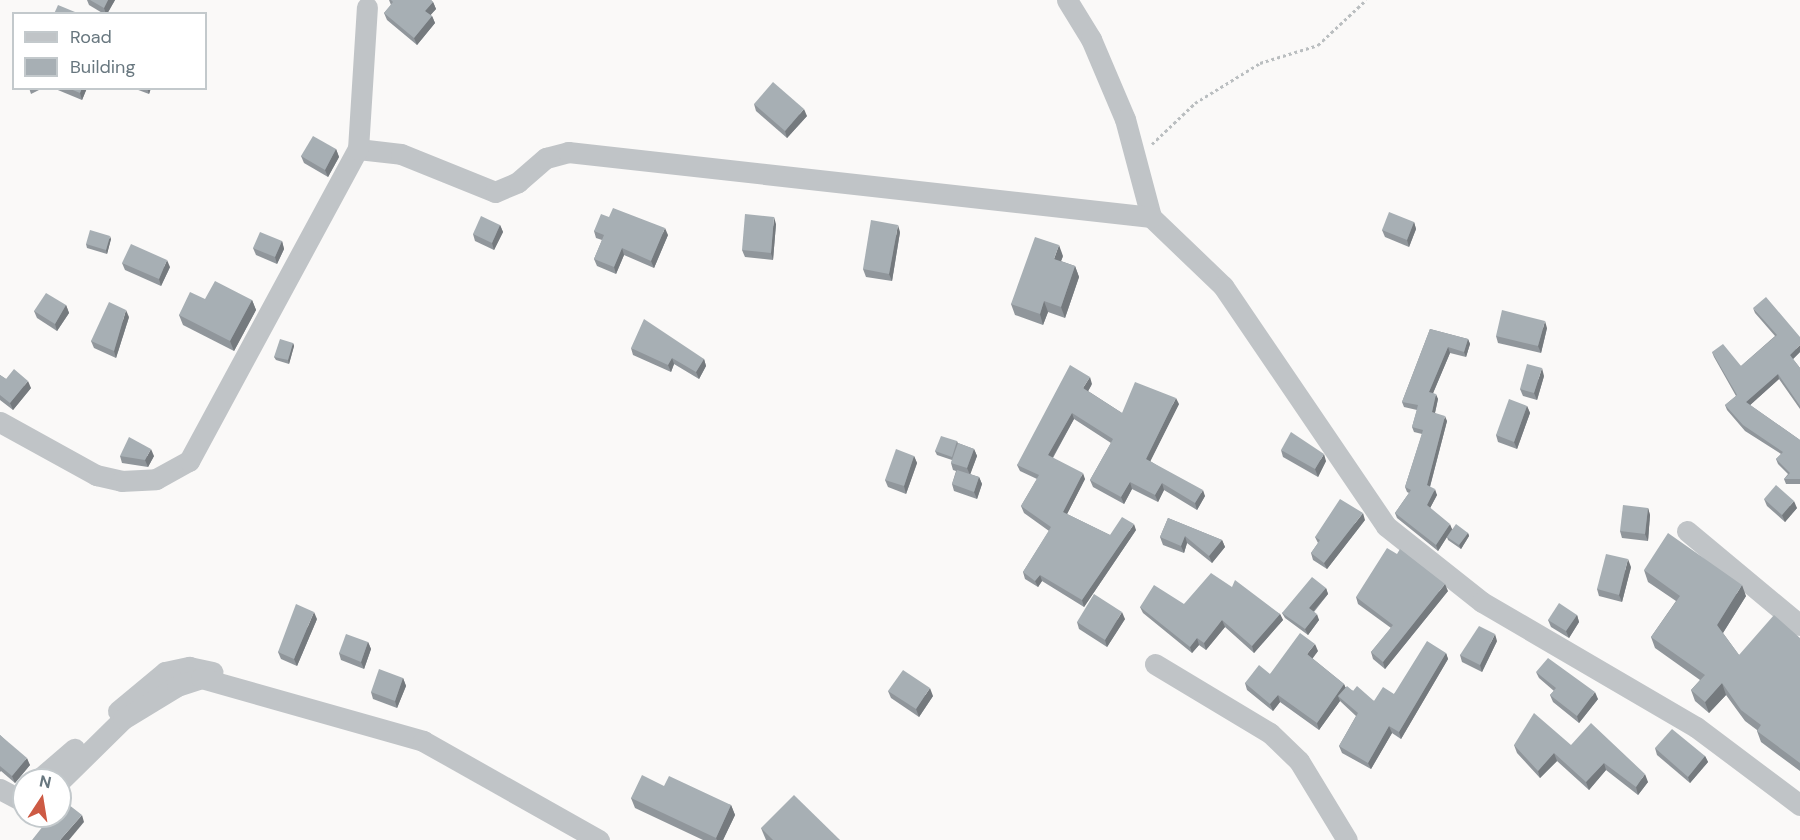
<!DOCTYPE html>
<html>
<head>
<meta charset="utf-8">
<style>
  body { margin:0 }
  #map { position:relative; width:1800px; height:840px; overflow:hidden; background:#faf9f8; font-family:"DM Sans",sans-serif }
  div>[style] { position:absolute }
  .path>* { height:3px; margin-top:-1.5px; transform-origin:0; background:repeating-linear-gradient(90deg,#babec0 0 3px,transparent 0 6px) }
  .minor>* { height:21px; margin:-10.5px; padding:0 10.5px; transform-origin:10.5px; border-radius:10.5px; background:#c0c4c7 }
  .wall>* { inset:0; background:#90969b }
  .shaded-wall>* { inset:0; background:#757a7e }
  .building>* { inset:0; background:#a7afb4 }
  span { translate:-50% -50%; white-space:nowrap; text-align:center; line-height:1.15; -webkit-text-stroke:6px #fff; paint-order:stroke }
  .legend { position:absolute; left:12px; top:12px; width:195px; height:78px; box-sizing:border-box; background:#fff; border:2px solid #c3c9cc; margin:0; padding:8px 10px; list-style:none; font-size:18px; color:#68777f }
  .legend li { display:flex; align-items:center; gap:12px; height:30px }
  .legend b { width:30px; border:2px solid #c3c9cc }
  .north { position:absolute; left:12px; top:768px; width:60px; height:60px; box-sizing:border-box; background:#fff; border:2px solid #c3c9cc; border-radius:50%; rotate:12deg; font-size:16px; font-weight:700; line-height:24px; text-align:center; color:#68777f }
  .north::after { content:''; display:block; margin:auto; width:21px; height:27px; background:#cd5a44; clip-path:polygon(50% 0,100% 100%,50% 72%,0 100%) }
</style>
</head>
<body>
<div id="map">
  <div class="path">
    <div style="left:1152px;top:144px;width:59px;rotate:-43.6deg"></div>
    <div style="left:1195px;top:103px;width:76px;rotate:-31.6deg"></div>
    <div style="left:1260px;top:63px;width:61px;rotate:-17.2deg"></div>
    <div style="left:1318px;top:45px;width:66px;rotate:-43.2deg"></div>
  </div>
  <div class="minor">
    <div style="left:1067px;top:0;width:46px;rotate:58.4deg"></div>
    <div style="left:1091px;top:39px;width:87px;rotate:67deg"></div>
    <div style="left:1125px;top:119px;width:101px;rotate:75.1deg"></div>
    <div style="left:1151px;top:217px;width:100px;rotate:43.8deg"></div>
    <div style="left:1223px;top:286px;width:290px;rotate:55.8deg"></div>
    <div style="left:1386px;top:526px;width:122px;rotate:38.4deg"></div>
    <div style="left:1482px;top:602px;width:248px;rotate:30.3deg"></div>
    <div style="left:1696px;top:727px;width:130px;rotate:36.9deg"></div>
    <div style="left:358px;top:149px;width:43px;rotate:6.6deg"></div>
    <div style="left:401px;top:154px;width:101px;rotate:22deg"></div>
    <div style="left:495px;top:192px;width:25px;rotate:-23deg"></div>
    <div style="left:518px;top:182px;width:37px;rotate:-41deg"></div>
    <div style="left:546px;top:158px;width:23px;rotate:-15deg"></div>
    <div style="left:568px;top:152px;width:587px;rotate:6.36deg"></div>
    <div style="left:0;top:422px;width:110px;rotate:28.9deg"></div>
    <div style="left:96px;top:475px;width:26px;rotate:13deg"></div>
    <div style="left:121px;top:481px;width:35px;rotate:-3deg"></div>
    <div style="left:156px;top:479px;width:38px;rotate:-29deg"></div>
    <div style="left:189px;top:461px;width:355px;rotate:-61.6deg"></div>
    <div style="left:358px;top:149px;width:142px;rotate:-86.4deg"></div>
    <div style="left:1687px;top:531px;width:147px;rotate:39.8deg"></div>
    <div style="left:1155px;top:664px;width:134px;rotate:31deg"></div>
    <div style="left:1270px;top:733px;width:40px;rotate:44deg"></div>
    <div style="left:1299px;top:761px;width:92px;rotate:58.7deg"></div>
    <div style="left:118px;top:711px;width:61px;rotate:-39.7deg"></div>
    <div style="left:165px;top:672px;width:25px;rotate:-12deg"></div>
    <div style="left:189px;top:667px;width:24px;rotate:12deg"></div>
    <div style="left:38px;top:780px;width:48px;rotate:-40.7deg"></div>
    <div style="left:60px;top:781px;width:88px;rotate:-44.5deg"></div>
    <div style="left:123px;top:719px;width:63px;rotate:-31.4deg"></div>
    <div style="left:177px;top:686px;width:25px;rotate:-18deg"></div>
    <div style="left:201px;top:678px;width:231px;rotate:15.8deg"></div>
    <div style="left:423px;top:741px;width:202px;rotate:29.4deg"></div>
    <div style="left:0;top:789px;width:27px;rotate:28deg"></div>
  </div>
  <div class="wall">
    <div style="clip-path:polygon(87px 0,115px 0,107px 14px,104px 14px,89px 5px)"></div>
    <div style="clip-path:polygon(389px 0,431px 0,433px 2px,436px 9px,430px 15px,432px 16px,435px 23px,417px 45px,387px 20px,384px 13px,391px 5px)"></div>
    <div style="clip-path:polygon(29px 88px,43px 88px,31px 94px)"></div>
    <div style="clip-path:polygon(53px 88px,87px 88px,82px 100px)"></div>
    <div style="clip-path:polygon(133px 88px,151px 88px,149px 94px)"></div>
    <div style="clip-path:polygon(754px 104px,807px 116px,787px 138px,756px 111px)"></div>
    <div style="clip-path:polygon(336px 149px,339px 157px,328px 177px,304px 163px,301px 156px)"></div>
    <div style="clip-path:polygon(609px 217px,668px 235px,654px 268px,624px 255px,616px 274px,597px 266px,594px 259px,602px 240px,596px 238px,594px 231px)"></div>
    <div style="clip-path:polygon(1414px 222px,1416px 229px,1409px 247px,1385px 237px,1382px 230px)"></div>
    <div style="clip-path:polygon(776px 224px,773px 260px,745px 257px,742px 250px)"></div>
    <div style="clip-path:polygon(500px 225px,503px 232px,494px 250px,475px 241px,473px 234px)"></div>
    <div style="clip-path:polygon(900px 232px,892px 281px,866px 277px,863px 269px)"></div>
    <div style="clip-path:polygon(111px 239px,107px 254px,87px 248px,86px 244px)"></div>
    <div style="clip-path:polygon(282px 241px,284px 249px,277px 264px,256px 255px,253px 248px)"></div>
    <div style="clip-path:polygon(1063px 256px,1061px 261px,1075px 266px,1079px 277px,1065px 318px,1048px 312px,1043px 325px,1015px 315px,1011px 304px)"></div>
    <div style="clip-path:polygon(122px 263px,170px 267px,161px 286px,125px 270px)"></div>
    <div style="clip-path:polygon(205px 299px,252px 300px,256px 310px,234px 351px,183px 325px,179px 315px)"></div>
    <div style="clip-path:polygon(66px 305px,69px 313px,57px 331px,37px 318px,34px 311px)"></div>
    <div style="clip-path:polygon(1753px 308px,1800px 352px,1793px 359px,1800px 368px,1800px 409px,1779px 379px,1750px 405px,1800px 440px,1800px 484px,1786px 484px,1784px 479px,1788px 474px,1778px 464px,1776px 459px,1781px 454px,1745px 431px,1727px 410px,1725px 405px,1736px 396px,1714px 357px,1712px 352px,1741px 366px,1775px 336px,1755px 313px)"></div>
    <div style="clip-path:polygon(129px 317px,116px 358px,94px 348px,91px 341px)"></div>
    <div style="clip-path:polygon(1547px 328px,1541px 353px,1498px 343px,1496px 336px)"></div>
    <div style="clip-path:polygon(1430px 329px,1468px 339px,1470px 344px,1466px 357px,1450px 353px,1433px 393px,1438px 399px,1435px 413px,1447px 421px,1430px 487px,1437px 495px,1430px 508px,1452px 529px,1468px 533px,1469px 536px,1461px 549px,1448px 540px,1447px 537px,1438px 551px,1397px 518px,1395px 513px,1409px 493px,1407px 492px,1405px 487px,1422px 434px,1414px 432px,1412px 427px,1417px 410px,1404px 407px,1402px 402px)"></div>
    <div style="clip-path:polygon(293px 343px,294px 346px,289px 364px,276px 360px,274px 357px)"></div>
    <div style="clip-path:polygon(631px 348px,704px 359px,706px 366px,699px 379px,674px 364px,671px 372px,633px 355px)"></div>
    <div style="clip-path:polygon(0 375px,6px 379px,31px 388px,13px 410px,0 400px)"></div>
    <div style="clip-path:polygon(1544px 376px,1537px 400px,1523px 396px,1520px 389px)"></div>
    <div style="clip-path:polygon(1092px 384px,1088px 391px,1122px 413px,1179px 404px,1150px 461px,1205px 496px,1197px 510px,1164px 490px,1158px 502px,1132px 489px,1124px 504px,1093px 487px,1090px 480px,1111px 443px,1074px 419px,1053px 458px,1085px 479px,1067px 514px,1110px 535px,1136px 530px,1084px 607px,1042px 581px,1038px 587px,1025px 579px,1023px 572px,1049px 531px,1024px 513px,1021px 506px,1037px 479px,1020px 471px,1017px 465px)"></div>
    <div style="clip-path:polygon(1527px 406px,1530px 413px,1517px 449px,1498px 442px,1496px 435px)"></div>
    <div style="clip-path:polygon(957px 441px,958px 443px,974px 449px,977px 456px,970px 474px,979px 477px,982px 484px,977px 499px,954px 491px,952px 484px,956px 471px,953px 470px,951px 463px,952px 460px,937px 455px,935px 451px)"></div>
    <div style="clip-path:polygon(1281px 450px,1326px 461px,1318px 477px,1283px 457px)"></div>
    <div style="clip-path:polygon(120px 456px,154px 456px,148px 467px,122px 463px)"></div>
    <div style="clip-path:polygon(914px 456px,917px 463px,906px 494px,888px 487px,885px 480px)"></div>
    <div style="clip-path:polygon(1764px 499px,1797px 508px,1785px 522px,1767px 506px)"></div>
    <div style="clip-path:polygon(1648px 508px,1650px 515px,1648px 541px,1622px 538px,1620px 531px)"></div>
    <div style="clip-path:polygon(1168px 518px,1222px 540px,1225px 547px,1212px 563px,1187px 543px,1184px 553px,1163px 545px,1160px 537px)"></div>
    <div style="clip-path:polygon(1365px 520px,1327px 569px,1313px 560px,1311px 553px,1318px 543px,1315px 537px)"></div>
    <div style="clip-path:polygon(1631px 567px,1622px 602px,1599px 596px,1597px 589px)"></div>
    <div style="clip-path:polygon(1644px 570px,1746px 596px,1723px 633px,1739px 655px,1800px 638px,1800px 771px,1761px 742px,1757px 731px,1757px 730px,1745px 721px,1726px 695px,1709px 713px,1695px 701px,1691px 690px,1700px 680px,1655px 648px,1651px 637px,1676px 601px,1648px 582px)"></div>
    <div style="clip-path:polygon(1232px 587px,1280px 614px,1283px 620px,1254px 653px,1225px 627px,1206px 650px,1199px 645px,1192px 653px,1143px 613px,1140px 607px,1184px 604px)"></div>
    <div style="clip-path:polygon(1326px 588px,1328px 594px,1314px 612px,1319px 620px,1308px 635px,1285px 618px,1282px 613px)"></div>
    <div style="clip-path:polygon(1448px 591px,1385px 669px,1373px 659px,1371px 652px,1391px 628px,1358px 604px,1356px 597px)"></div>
    <div style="clip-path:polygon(1577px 615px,1579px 622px,1569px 638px,1551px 627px,1548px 620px)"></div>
    <div style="clip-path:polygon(317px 619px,297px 666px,281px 659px,278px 652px)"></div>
    <div style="clip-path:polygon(1125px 619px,1107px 647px,1079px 629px,1077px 622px)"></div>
    <div style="clip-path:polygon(1497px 641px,1482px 672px,1462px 662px,1460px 655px)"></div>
    <div style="clip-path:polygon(368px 642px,371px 649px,364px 669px,341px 660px,339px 653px)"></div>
    <div style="clip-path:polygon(1318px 651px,1312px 658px,1344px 684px,1345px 687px,1374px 701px,1394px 694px,1446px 653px,1448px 659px,1401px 739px,1392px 733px,1371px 769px,1342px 753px,1339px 746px,1356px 716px,1340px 701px,1319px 730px,1280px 702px,1273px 711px,1247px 690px,1245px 683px,1270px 674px)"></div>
    <div style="clip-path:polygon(1536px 672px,1598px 699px,1579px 723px,1553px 702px,1550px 695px,1554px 691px,1539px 678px)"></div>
    <div style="clip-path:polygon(403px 678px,406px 686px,397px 708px,373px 699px,371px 692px)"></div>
    <div style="clip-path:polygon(888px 691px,933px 696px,919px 717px,891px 698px)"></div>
    <div style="clip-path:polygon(0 735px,30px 765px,15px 783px,1px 771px,0 772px)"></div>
    <div style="clip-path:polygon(1514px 745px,1571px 745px,1648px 782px,1638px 795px,1606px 770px,1589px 790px,1557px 761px,1540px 778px,1517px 753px)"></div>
    <div style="clip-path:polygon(1655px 748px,1705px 756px,1708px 762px,1690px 783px,1657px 755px)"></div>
    <div style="clip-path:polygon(664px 786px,731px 805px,735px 815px,723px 840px,703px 840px,635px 808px,631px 798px)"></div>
    <div style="clip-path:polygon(761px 828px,840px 840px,766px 840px)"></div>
  </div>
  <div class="shaded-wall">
    <div style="clip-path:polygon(108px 0,115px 0,107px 14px,106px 14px,104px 8px)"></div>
    <div style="clip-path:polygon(433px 2px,436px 9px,428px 18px,425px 11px)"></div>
    <div style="clip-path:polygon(432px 16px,435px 23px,417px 45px,414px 38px)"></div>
    <div style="clip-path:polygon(82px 88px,87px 88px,82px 100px,80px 93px)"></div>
    <div style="clip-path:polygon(147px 88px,151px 88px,149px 94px)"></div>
    <div style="clip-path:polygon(804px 109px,807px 116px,787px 138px,785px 131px)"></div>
    <div style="clip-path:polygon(336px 149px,339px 157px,328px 177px,325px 170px)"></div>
    <div style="clip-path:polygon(774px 217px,776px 224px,773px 260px,771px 253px)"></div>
    <div style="clip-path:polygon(1414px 222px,1416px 229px,1409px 247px,1407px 240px)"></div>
    <div style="clip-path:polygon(500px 225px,503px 232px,494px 250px,492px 243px)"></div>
    <div style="clip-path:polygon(898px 225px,900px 232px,892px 281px,889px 274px)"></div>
    <div style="clip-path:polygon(665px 228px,668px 235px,654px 268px,651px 261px)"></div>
    <div style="clip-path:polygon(110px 236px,111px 239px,107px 254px,106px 250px)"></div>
    <div style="clip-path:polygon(282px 241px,284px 249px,277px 264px,275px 257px)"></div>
    <div style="clip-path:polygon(1059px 245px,1063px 256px,1058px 269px,1054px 259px)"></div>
    <div style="clip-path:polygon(622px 248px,624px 255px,616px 274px,614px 267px)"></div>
    <div style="clip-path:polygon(167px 260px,170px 267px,161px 286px,159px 279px)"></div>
    <div style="clip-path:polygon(1075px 266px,1079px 277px,1065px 318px,1061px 307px)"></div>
    <div style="clip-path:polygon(252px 300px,256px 310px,234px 351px,230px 341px)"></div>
    <div style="clip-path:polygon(1044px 301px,1048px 312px,1043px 325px,1040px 314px)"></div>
    <div style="clip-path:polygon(66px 305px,69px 313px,57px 331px,55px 324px)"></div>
    <div style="clip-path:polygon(126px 310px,129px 317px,116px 358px,114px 351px)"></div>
    <div style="clip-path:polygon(1545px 321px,1547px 328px,1541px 353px,1538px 346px)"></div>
    <div style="clip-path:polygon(1468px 339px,1470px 344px,1466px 357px,1464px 352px)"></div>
    <div style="clip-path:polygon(293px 343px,294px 346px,289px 364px,288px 360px)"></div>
    <div style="clip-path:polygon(1800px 345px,1800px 352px,1792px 360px,1790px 355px)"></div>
    <div style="clip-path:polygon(1448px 347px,1450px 353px,1431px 398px,1429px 392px)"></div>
    <div style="clip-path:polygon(672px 358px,674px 364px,671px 372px,668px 365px)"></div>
    <div style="clip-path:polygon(704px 359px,706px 366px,699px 379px,696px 372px)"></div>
    <div style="clip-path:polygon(1542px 368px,1544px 376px,1537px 400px,1534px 393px)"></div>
    <div style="clip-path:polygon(1778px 374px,1779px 379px,1748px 407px,1746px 402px)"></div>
    <div style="clip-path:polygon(1090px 377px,1092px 384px,1086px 395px,1083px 388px)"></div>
    <div style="clip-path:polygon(28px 381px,31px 388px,13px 410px,10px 403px)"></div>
    <div style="clip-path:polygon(1436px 394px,1438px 399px,1434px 417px,1432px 412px)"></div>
    <div style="clip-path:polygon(1176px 398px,1179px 404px,1148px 466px,1146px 459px)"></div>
    <div style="clip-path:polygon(1527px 406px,1530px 413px,1517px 449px,1514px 442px)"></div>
    <div style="clip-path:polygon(1072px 413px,1074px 419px,1050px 462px,1048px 455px)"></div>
    <div style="clip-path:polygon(1445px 416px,1447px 421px,1429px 490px,1427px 485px)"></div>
    <div style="clip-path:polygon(151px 449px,154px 456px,148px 467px,145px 460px)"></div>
    <div style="clip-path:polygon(974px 449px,977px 456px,970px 475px,967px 468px)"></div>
    <div style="clip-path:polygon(1324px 454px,1326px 461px,1318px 477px,1315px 469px)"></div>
    <div style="clip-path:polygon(914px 456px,917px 463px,906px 494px,904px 486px)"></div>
    <div style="clip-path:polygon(1083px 473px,1085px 479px,1065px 518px,1063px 512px)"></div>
    <div style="clip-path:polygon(979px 477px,982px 484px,977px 499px,974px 492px)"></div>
    <div style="clip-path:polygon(1130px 482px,1132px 489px,1124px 504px,1121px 497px)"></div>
    <div style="clip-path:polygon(1162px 483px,1164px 490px,1158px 502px,1155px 495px)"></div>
    <div style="clip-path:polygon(1435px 489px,1437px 495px,1429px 510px,1427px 505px)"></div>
    <div style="clip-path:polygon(1203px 490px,1205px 496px,1197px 510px,1195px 503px)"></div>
    <div style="clip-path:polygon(1794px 501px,1797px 508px,1785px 522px,1782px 515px)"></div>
    <div style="clip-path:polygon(1648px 508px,1650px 515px,1648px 541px,1645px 534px)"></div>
    <div style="clip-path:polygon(1363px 513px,1365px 520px,1327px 569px,1324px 563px)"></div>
    <div style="clip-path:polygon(1134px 524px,1136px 530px,1084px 607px,1082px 600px)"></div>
    <div style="clip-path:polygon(1450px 524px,1452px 529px,1438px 551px,1436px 545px)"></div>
    <div style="clip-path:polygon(1468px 533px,1469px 536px,1461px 549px,1459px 545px)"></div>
    <div style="clip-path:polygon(1185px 536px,1187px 543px,1184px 553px,1181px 546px)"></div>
    <div style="clip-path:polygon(1222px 540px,1225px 547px,1212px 563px,1209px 556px)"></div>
    <div style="clip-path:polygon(1628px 559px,1631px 567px,1622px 602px,1619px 595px)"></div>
    <div style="clip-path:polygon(1040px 575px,1042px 581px,1038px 587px,1035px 581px)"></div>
    <div style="clip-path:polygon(1445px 584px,1448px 591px,1385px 669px,1383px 662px)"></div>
    <div style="clip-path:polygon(1742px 585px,1746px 596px,1721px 636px,1717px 625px)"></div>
    <div style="clip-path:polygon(1326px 588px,1328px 594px,1311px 614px,1309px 608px)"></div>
    <div style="clip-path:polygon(314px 612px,317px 619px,297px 666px,294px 659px)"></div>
    <div style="clip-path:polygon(1122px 612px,1125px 619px,1107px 647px,1105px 640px)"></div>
    <div style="clip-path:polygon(1280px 614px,1283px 620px,1254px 653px,1252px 646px)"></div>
    <div style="clip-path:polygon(1317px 614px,1319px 620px,1308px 635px,1305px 629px)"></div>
    <div style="clip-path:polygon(1577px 615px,1579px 622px,1569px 638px,1566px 631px)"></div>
    <div style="clip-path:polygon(1222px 620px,1225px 627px,1206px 650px,1204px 643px)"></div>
    <div style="clip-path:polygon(1495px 634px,1497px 641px,1482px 672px,1480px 665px)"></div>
    <div style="clip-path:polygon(1197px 638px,1199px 645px,1192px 653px,1190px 647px)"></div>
    <div style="clip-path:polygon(368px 642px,371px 649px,364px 669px,361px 662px)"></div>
    <div style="clip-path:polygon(1315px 644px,1318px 651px,1310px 662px,1307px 654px)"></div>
    <div style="clip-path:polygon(1446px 653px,1448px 659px,1401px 739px,1399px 732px)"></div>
    <div style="clip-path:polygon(403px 678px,406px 686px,397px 708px,395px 701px)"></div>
    <div style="clip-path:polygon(1722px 683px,1726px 695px,1709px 713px,1705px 702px)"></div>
    <div style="clip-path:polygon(1344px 684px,1347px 691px,1338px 696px,1340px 701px,1319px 730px,1317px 723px)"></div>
    <div style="clip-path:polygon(930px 688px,933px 696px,919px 717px,916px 709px)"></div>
    <div style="clip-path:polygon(1595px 692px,1598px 699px,1579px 723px,1577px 716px)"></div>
    <div style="clip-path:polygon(1278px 695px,1280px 702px,1273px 711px,1270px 704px)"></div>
    <div style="clip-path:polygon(1389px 726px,1392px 733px,1371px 769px,1368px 763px)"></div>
    <div style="clip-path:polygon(1554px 753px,1557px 761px,1540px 778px,1538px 771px)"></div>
    <div style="clip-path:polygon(1705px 756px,1708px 762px,1690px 783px,1688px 777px)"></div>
    <div style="clip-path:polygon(27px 758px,30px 765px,15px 783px,12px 776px)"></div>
    <div style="clip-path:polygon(1604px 763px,1606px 770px,1589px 790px,1586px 782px)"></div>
    <div style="clip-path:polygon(1645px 774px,1648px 782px,1638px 795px,1636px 787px)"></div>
    <div style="clip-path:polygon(731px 805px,735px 815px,723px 840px,717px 840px,716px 838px)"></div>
    <div style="clip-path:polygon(82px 815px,84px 822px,69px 840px,60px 840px)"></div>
  </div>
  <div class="building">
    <div style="clip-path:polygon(90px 0,108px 0,104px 8px)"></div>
    <div style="clip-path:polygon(391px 0,431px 0,433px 2px,425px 11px,432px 16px,414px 38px,384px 13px,393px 2px)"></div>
    <div style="clip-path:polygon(58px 5px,75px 12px,75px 14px,54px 14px)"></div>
    <div style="clip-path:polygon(773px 82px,804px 109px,785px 131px,754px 104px)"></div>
    <div style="clip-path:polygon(68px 88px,82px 88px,80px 93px)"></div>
    <div style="clip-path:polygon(313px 136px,336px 149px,325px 170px,301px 156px)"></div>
    <div style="clip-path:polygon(613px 208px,665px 228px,651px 261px,622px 248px,614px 267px,594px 259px,604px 235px,594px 231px,601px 214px,609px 217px)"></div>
    <div style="clip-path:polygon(1389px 212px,1414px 222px,1407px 240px,1382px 230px)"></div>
    <div style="clip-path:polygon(745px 214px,774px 217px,771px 253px,742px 250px)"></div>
    <div style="clip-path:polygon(481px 216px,500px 225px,492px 243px,473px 234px)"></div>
    <div style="clip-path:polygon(871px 220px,898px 225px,889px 274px,863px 269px)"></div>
    <div style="clip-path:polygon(90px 230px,110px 236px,106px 250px,86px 244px)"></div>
    <div style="clip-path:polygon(260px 232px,282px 241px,275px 257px,253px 248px)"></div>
    <div style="clip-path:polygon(1035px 237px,1059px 245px,1054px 259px,1075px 266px,1061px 307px,1044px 301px,1040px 314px,1011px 304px)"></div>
    <div style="clip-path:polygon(131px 244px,167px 260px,159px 279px,122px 263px)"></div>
    <div style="clip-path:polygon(215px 281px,252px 300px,230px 341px,179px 315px,190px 292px,205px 299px)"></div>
    <div style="clip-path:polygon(46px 293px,66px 305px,55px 324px,34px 311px)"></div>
    <div style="clip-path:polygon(1766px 297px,1800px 337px,1800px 345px,1790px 355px,1800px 368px,1800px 406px,1778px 374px,1746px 402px,1800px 440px,1800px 479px,1784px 479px,1790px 473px,1776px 459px,1783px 452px,1743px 425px,1725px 405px,1737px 395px,1712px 352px,1723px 344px,1741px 366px,1777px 335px,1753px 308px)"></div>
    <div style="clip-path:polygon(109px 302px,126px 310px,114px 351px,91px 341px)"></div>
    <div style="clip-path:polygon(1502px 310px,1545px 321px,1538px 346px,1496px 336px)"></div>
    <div style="clip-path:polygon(644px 319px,704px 359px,696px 372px,672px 358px,668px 365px,631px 348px)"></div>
    <div style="clip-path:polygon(1430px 329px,1468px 339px,1464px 352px,1448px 347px,1429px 392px,1436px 394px,1432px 412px,1445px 416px,1427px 485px,1435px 489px,1427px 505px,1450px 524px,1436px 545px,1395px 513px,1411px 490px,1405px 487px,1423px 430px,1412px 427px,1418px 405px,1402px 402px)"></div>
    <div style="clip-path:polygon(280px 339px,293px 343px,288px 360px,274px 357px)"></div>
    <div style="clip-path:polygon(1527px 364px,1542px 368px,1534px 393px,1520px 389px)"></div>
    <div style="clip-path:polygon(1070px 365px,1090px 377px,1083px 388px,1122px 413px,1135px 382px,1176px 398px,1146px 459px,1203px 490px,1195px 503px,1162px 483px,1155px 495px,1130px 482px,1121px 497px,1090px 480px,1113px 439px,1072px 413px,1048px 455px,1083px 473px,1063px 512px,1110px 535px,1122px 517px,1134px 524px,1082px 600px,1040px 575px,1035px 581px,1023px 572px,1051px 527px,1021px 506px,1039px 475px,1017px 465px)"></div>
    <div style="clip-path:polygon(14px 369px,28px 381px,10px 403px,0 395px,0 375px,6px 379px)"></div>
    <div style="clip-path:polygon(1509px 399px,1527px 406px,1514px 442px,1496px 435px)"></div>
    <div style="clip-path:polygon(1291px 432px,1324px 454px,1315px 469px,1281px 450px)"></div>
    <div style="clip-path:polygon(941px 436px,957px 441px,952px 457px,935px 451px)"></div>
    <div style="clip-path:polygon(129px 437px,151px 449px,145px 460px,120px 456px)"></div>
    <div style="clip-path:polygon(958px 443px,974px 449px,967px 468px,951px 463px)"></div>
    <div style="clip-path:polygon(896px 449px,914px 456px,904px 486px,885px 480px)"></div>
    <div style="clip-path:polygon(957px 470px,979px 477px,974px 492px,952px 484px)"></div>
    <div style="clip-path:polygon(1776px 485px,1794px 501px,1782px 515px,1764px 499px)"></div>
    <div style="clip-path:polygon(1340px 499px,1363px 513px,1324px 563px,1311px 553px,1320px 540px,1315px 537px)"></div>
    <div style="clip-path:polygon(1623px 505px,1648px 508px,1645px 534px,1620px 531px)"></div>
    <div style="clip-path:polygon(1168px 518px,1222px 540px,1209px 556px,1185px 536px,1181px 546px,1160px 537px)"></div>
    <div style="clip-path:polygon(1456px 524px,1468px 533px,1459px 545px,1447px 537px)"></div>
    <div style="clip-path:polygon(1668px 533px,1742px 585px,1717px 625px,1739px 655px,1774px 615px,1800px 638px,1800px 763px,1757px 731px,1761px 725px,1741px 710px,1722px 683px,1705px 702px,1691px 690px,1705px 675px,1651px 637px,1680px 596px,1644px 570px)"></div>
    <div style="clip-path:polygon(1387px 548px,1397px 554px,1400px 549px,1445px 584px,1383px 662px,1371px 652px,1393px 625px,1356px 597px)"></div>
    <div style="clip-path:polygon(1606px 554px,1628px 559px,1619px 595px,1597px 589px)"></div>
    <div style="clip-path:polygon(1211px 573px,1232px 587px,1235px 580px,1280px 614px,1252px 646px,1222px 620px,1204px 643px,1197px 638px,1190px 647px,1140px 607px,1154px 585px,1184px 604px)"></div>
    <div style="clip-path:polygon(1312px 577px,1326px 588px,1309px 608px,1317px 614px,1305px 629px,1282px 613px)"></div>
    <div style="clip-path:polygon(1094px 594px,1122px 612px,1105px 640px,1077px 622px)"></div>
    <div style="clip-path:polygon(1559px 603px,1577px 615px,1566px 631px,1548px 620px)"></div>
    <div style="clip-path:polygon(296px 604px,314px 612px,294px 659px,278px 652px)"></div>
    <div style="clip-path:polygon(1479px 626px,1495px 634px,1480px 665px,1460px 655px)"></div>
    <div style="clip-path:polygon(1300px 633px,1315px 644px,1307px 654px,1344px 684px,1317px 723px,1278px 695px,1270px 704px,1245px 683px,1259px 665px,1270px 674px)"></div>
    <div style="clip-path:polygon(346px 634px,368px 642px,361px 662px,339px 653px)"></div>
    <div style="clip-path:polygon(1427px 641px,1446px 653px,1399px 732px,1389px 726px,1368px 763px,1339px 746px,1358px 713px,1338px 696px,1347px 686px,1353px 691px,1357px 686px,1374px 701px,1383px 687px,1394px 694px)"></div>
    <div style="clip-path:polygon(1548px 658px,1595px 692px,1577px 716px,1550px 695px,1556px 688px,1536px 672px)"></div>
    <div style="clip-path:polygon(379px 669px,403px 678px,395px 701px,371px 692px)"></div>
    <div style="clip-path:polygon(903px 670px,930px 688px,916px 709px,888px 691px)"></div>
    <div style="clip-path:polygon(1534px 713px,1571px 745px,1591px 723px,1645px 774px,1636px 787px,1604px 763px,1586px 782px,1554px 753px,1538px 771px,1514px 745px)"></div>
    <div style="clip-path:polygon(1672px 729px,1705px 756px,1688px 777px,1655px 748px)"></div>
    <div style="clip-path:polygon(0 735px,27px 758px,12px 776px,0 766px)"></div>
    <div style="clip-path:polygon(642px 775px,664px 786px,669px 776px,731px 805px,716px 838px,631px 798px)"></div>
    <div style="clip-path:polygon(794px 795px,840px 840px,773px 840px,761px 828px)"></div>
    <div style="clip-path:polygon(64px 801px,82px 815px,60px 840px,32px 840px,51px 816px,60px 816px,60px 805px)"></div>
  </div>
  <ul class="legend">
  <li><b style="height:8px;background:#c0c4c7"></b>Road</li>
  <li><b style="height:16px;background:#a7afb4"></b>Building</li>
  </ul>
  <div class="north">N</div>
</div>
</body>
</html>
